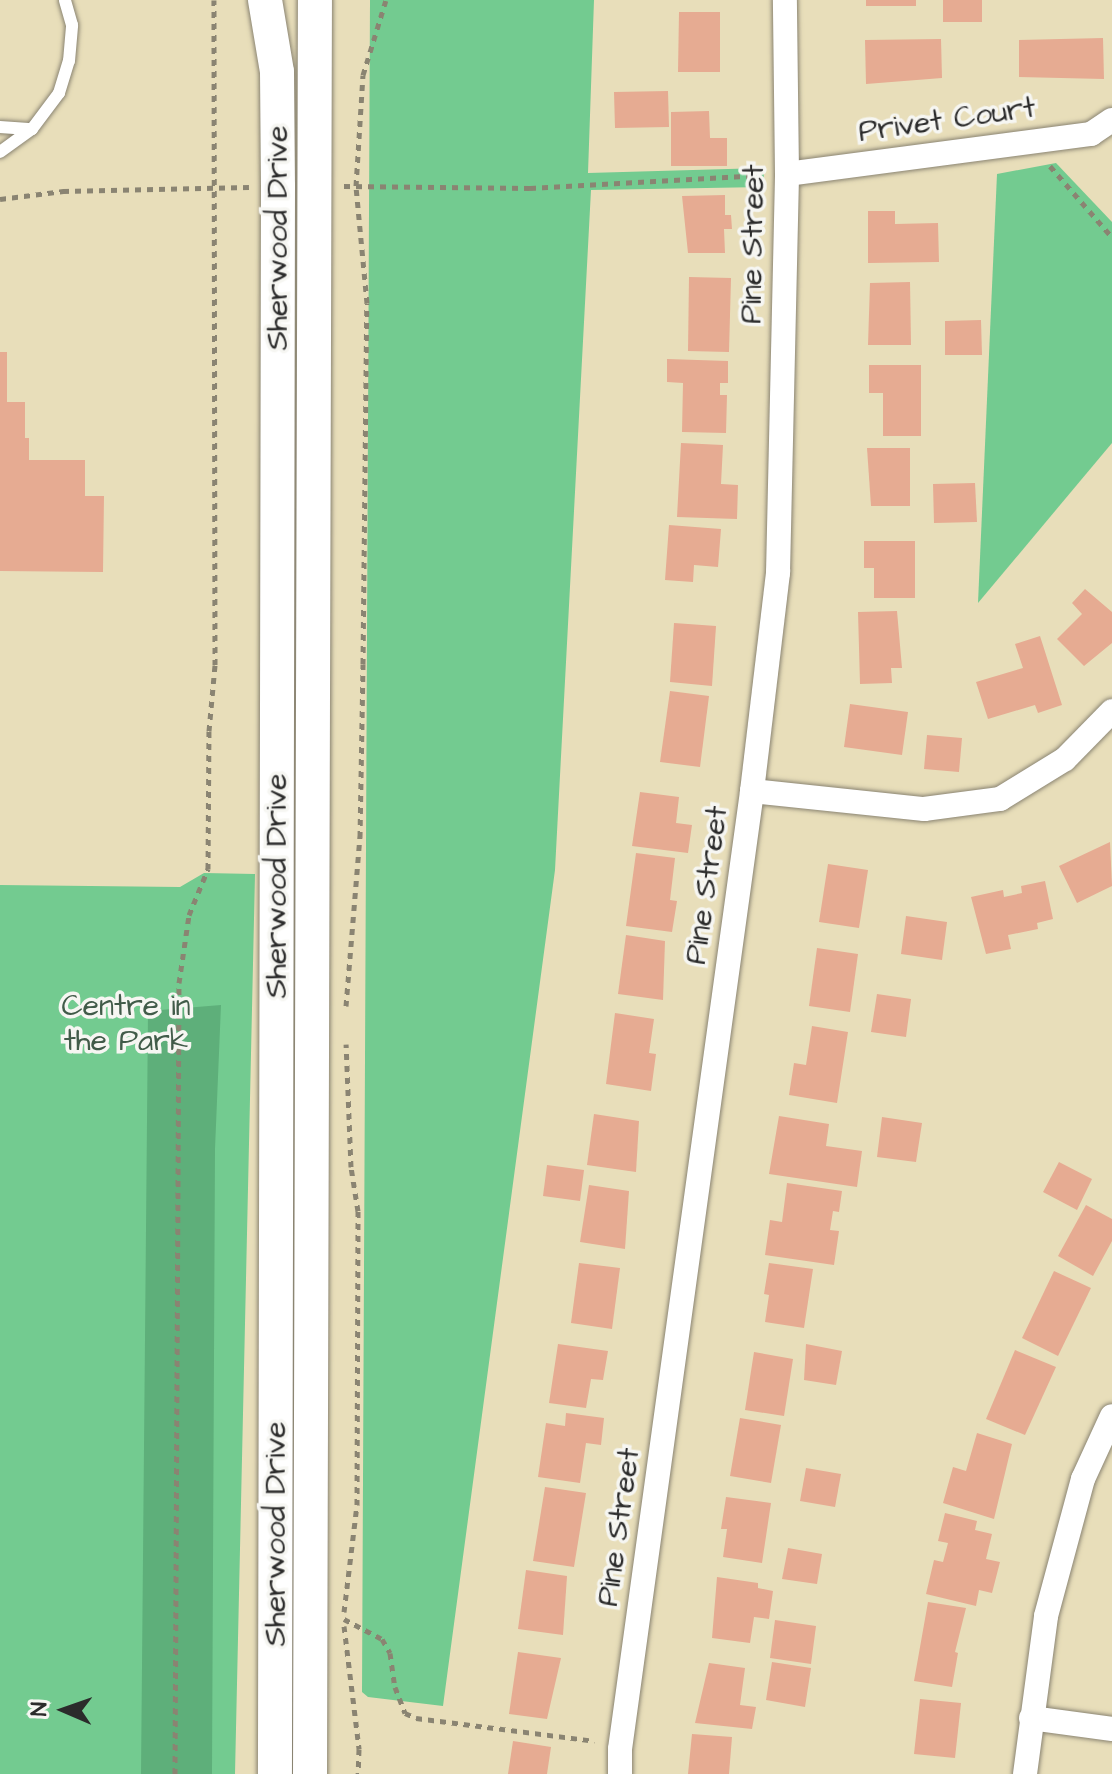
<!DOCTYPE html>
<html>
<head>
<meta charset="utf-8">
<style>
  body { margin:0 }
  #map { position:relative; width:1112px; height:1774px; overflow:hidden; background:#e8deba; font-family:"Architects Daughter",sans-serif }
  div>[style] { position:absolute }
  .green>* { inset:0; background:#73cb90 }
  .forest>* { inset:0; background:#5eaf7a }
  .building>* { inset:0; background:#e6ab92 }
  .path>* { height:5px; margin-top:-2.5px; transform-origin:0; background:repeating-linear-gradient(90deg,#8a8472 0 6px,transparent 0 12px) }
  .roads { filter:drop-shadow(0 0 2px #8a8472) drop-shadow(0 0 2px #8a8472) }
  .lane>* { height:12px; margin:-6px; padding:0 6px; transform-origin:6px; border-radius:6px; background:#fff }
  .street>* { height:24px; margin:-12px; padding:0 12px; transform-origin:12px; border-radius:12px; background:#fff }
  .secondary>* { height:34px; margin:-17px; padding:0 17px; transform-origin:17px; border-radius:17px; background:#fff }
  span { translate:-50% -50%; white-space:nowrap; text-align:center; line-height:1.15; -webkit-text-stroke:7px #f6f6f2; paint-order:stroke }
  .street-label { font-size:30px; color:#2b2b2b }
  .park-label { font-size:30px; color:#415b49 }
  .north { position:absolute; left:24px; top:1670px; width:80px; height:80px; -webkit-text-stroke:6px #f6f6f2; paint-order:stroke; rotate:272deg; font-size:22px; font-weight:700; line-height:32px; text-align:center; color:#2b2b2b }
  .north::after { content:''; display:block; margin:auto; width:28px; height:36px; background:#2b2b2b; clip-path:polygon(50% 0,100% 100%,50% 72%,0 100%) }
</style>
</head>
<body>
<div id="map">
  <div class="green">
    <div style="clip-path:polygon(370px 0,594px 0,588px 173px,763px 168px,765px 187px,591px 190px,555px 870px,443px 1706px,368px 1697px,362px 1692px)"></div>
    <div style="clip-path:polygon(1056px 163px,1112px 222px,1112px 443px,978px 603px,997px 174px)"></div>
    <div style="clip-path:polygon(204px 873px,255px 874px,235px 1774px,0 1774px,0 885px,180px 887px)"></div>
  </div>
  <div class="forest">
    <div style="clip-path:polygon(221px 1005px,215px 1149px,212px 1774px,141px 1774px,148px 1011px)"></div>
  </div>
  <div class="building">
    <div style="clip-path:polygon(866px 0,916px 0,916px 6px,866px 6px)"></div>
    <div style="clip-path:polygon(943px 0,982px 0,982px 22px,943px 22px)"></div>
    <div style="clip-path:polygon(679px 12px,720px 12px,720px 72px,678px 72px)"></div>
    <div style="clip-path:polygon(1103px 38px,1104px 79px,1019px 77px,1019px 40px)"></div>
    <div style="clip-path:polygon(941px 39px,942px 78px,866px 84px,865px 40px)"></div>
    <div style="clip-path:polygon(668px 91px,669px 127px,615px 128px,614px 92px)"></div>
    <div style="clip-path:polygon(709px 111px,710px 138px,727px 138px,727px 166px,671px 166px,671px 112px)"></div>
    <div style="clip-path:polygon(725px 195px,725px 215px,731px 215px,732px 229px,724px 229px,725px 253px,688px 253px,682px 196px)"></div>
    <div style="clip-path:polygon(868px 211px,895px 211px,895px 224px,938px 223px,939px 262px,868px 263px)"></div>
    <div style="clip-path:polygon(689px 277px,731px 278px,729px 352px,688px 351px)"></div>
    <div style="clip-path:polygon(910px 282px,911px 345px,868px 345px,870px 283px)"></div>
    <div style="clip-path:polygon(981px 320px,982px 355px,945px 355px,945px 321px)"></div>
    <div style="clip-path:polygon(0 352px,7px 352px,7px 402px,25px 402px,25px 438px,29px 438px,29px 460px,85px 460px,85px 496px,104px 496px,103px 572px,0 571px)"></div>
    <div style="clip-path:polygon(667px 359px,728px 361px,728px 383px,720px 383px,720px 395px,727px 395px,726px 433px,682px 432px,683px 383px,667px 382px)"></div>
    <div style="clip-path:polygon(869px 365px,921px 365px,921px 436px,883px 436px,883px 393px,869px 393px)"></div>
    <div style="clip-path:polygon(681px 443px,723px 445px,721px 484px,738px 485px,737px 519px,677px 517px)"></div>
    <div style="clip-path:polygon(867px 448px,910px 448px,910px 506px,871px 506px)"></div>
    <div style="clip-path:polygon(975px 483px,977px 522px,934px 523px,933px 484px)"></div>
    <div style="clip-path:polygon(669px 525px,721px 529px,718px 567px,694px 565px,693px 582px,665px 580px)"></div>
    <div style="clip-path:polygon(864px 541px,915px 541px,915px 598px,874px 598px,874px 568px,864px 568px)"></div>
    <div style="clip-path:polygon(1085px 589px,1112px 612px,1112px 643px,1084px 666px,1057px 639px,1082px 614px,1072px 603px)"></div>
    <div style="clip-path:polygon(897px 611px,902px 668px,891px 668px,892px 683px,860px 684px,858px 612px)"></div>
    <div style="clip-path:polygon(674px 623px,716px 626px,712px 686px,670px 682px)"></div>
    <div style="clip-path:polygon(1040px 636px,1062px 705px,1038px 713px,1035px 705px,988px 719px,976px 682px,1023px 668px,1015px 644px)"></div>
    <div style="clip-path:polygon(670px 691px,709px 696px,700px 767px,660px 762px)"></div>
    <div style="clip-path:polygon(850px 704px,908px 712px,902px 755px,844px 747px)"></div>
    <div style="clip-path:polygon(927px 735px,962px 738px,959px 772px,924px 769px)"></div>
    <div style="clip-path:polygon(640px 792px,679px 797px,676px 823px,692px 825px,688px 853px,632px 846px)"></div>
    <div style="clip-path:polygon(1110px 842px,1112px 886px,1077px 903px,1059px 866px)"></div>
    <div style="clip-path:polygon(636px 853px,675px 858px,670px 900px,677px 901px,672px 932px,626px 926px)"></div>
    <div style="clip-path:polygon(828px 864px,868px 870px,859px 928px,819px 922px)"></div>
    <div style="clip-path:polygon(1045px 881px,1053px 919px,1037px 923px,1038px 929px,1008px 935px,1011px 949px,986px 954px,971px 897px,1003px 890px,1004px 897px,1022px 893px,1021px 886px)"></div>
    <div style="clip-path:polygon(906px 916px,947px 922px,942px 960px,901px 954px)"></div>
    <div style="clip-path:polygon(626px 935px,665px 941px,663px 1000px,618px 994px)"></div>
    <div style="clip-path:polygon(817px 948px,858px 954px,850px 1012px,809px 1006px)"></div>
    <div style="clip-path:polygon(877px 994px,911px 999px,906px 1037px,871px 1032px)"></div>
    <div style="clip-path:polygon(615px 1013px,654px 1019px,649px 1053px,656px 1054px,651px 1091px,606px 1084px)"></div>
    <div style="clip-path:polygon(812px 1026px,848px 1032px,837px 1103px,789px 1095px,794px 1063px,806px 1065px)"></div>
    <div style="clip-path:polygon(594px 1114px,639px 1121px,636px 1172px,587px 1165px)"></div>
    <div style="clip-path:polygon(779px 1116px,829px 1124px,826px 1146px,862px 1151px,857px 1187px,769px 1174px)"></div>
    <div style="clip-path:polygon(882px 1117px,922px 1123px,916px 1162px,877px 1157px)"></div>
    <div style="clip-path:polygon(1059px 1162px,1092px 1179px,1077px 1210px,1043px 1192px)"></div>
    <div style="clip-path:polygon(547px 1165px,584px 1170px,580px 1201px,543px 1196px)"></div>
    <div style="clip-path:polygon(787px 1183px,842px 1191px,839px 1212px,833px 1211px,830px 1230px,839px 1231px,834px 1265px,765px 1255px,770px 1220px,782px 1222px)"></div>
    <div style="clip-path:polygon(589px 1185px,629px 1191px,625px 1249px,580px 1242px)"></div>
    <div style="clip-path:polygon(1086px 1205px,1112px 1219px,1112px 1241px,1093px 1276px,1058px 1256px)"></div>
    <div style="clip-path:polygon(579px 1263px,620px 1268px,612px 1329px,571px 1323px)"></div>
    <div style="clip-path:polygon(769px 1263px,813px 1269px,804px 1328px,765px 1322px,769px 1295px,764px 1294px)"></div>
    <div style="clip-path:polygon(1054px 1271px,1091px 1288px,1058px 1356px,1022px 1338px)"></div>
    <div style="clip-path:polygon(558px 1344px,608px 1351px,603px 1380px,591px 1379px,586px 1408px,549px 1403px)"></div>
    <div style="clip-path:polygon(806px 1344px,842px 1351px,836px 1385px,804px 1380px)"></div>
    <div style="clip-path:polygon(1015px 1350px,1056px 1367px,1025px 1435px,986px 1419px)"></div>
    <div style="clip-path:polygon(754px 1352px,793px 1359px,784px 1416px,745px 1410px)"></div>
    <div style="clip-path:polygon(566px 1413px,604px 1418px,601px 1445px,586px 1443px,580px 1483px,538px 1477px,546px 1423px,565px 1426px)"></div>
    <div style="clip-path:polygon(740px 1418px,781px 1425px,771px 1483px,730px 1476px)"></div>
    <div style="clip-path:polygon(977px 1433px,1012px 1444px,994px 1519px,943px 1503px,953px 1467px,966px 1471px)"></div>
    <div style="clip-path:polygon(806px 1468px,841px 1474px,835px 1507px,800px 1501px)"></div>
    <div style="clip-path:polygon(545px 1487px,586px 1493px,574px 1567px,533px 1561px)"></div>
    <div style="clip-path:polygon(726px 1497px,771px 1503px,762px 1563px,723px 1557px,727px 1529px,721px 1529px)"></div>
    <div style="clip-path:polygon(945px 1513px,977px 1521px,975px 1530px,992px 1534px,986px 1559px,1000px 1562px,992px 1593px,979px 1590px,976px 1606px,926px 1594px,934px 1560px,943px 1562px,948px 1543px,938px 1541px)"></div>
    <div style="clip-path:polygon(788px 1548px,822px 1554px,817px 1584px,782px 1579px)"></div>
    <div style="clip-path:polygon(526px 1570px,567px 1576px,563px 1635px,518px 1629px)"></div>
    <div style="clip-path:polygon(717px 1577px,758px 1583px,758px 1588px,773px 1591px,769px 1619px,754px 1617px,750px 1643px,712px 1638px)"></div>
    <div style="clip-path:polygon(928px 1602px,966px 1608px,955px 1652px,958px 1653px,952px 1687px,914px 1681px)"></div>
    <div style="clip-path:polygon(775px 1620px,816px 1626px,811px 1664px,770px 1658px)"></div>
    <div style="clip-path:polygon(518px 1652px,561px 1658px,547px 1719px,509px 1714px)"></div>
    <div style="clip-path:polygon(772px 1662px,811px 1668px,805px 1707px,766px 1700px)"></div>
    <div style="clip-path:polygon(709px 1663px,745px 1668px,740px 1705px,756px 1707px,752px 1729px,695px 1723px)"></div>
    <div style="clip-path:polygon(920px 1699px,961px 1703px,955px 1758px,914px 1754px)"></div>
    <div style="clip-path:polygon(692px 1734px,732px 1737px,729px 1774px,688px 1774px)"></div>
    <div style="clip-path:polygon(513px 1741px,551px 1747px,547px 1774px,508px 1774px)"></div>
  </div>
  <div class="path">
    <div style="left:1050px;top:166px;width:94px;rotate:48.9deg"></div>
    <div style="left:344px;top:186px;width:186px;rotate:0.6deg"></div>
    <div style="left:530px;top:188px;width:232px;rotate:-3.2deg"></div>
    <div style="left:0;top:199px;width:64px;rotate:-7.2deg"></div>
    <div style="left:63px;top:191px;width:186px;rotate:-1.2deg"></div>
    <div style="left:346px;top:1006px;width:170px;rotate:-85.3deg"></div>
    <div style="left:360px;top:837px;width:173px;rotate:-89deg"></div>
    <div style="left:363px;top:664px;width:361px;rotate:-89.4deg"></div>
    <div style="left:367px;top:303px;width:118px;rotate:-95.4deg"></div>
    <div style="left:356px;top:186px;width:111px;rotate:-86.4deg"></div>
    <div style="left:363px;top:75px;width:78px;rotate:-73deg"></div>
    <div style="left:344px;top:1612px;width:108px;rotate:-83.1deg"></div>
    <div style="left:357px;top:1505px;width:294px;rotate:-89.8deg"></div>
    <div style="left:358px;top:1211px;width:45px;rotate:-99deg"></div>
    <div style="left:351px;top:1167px;width:123px;rotate:-92.3deg"></div>
    <div style="left:344px;top:1619px;width:43px;rotate:27.8deg"></div>
    <div style="left:382px;top:1639px;width:16px;rotate:60deg"></div>
    <div style="left:390px;top:1653px;width:34px;rotate:82deg"></div>
    <div style="left:395px;top:1687px;width:28px;rotate:69deg"></div>
    <div style="left:405px;top:1713px;width:12px;rotate:24deg"></div>
    <div style="left:416px;top:1718px;width:180px;rotate:7.3deg"></div>
    <div style="left:344px;top:1626px;width:124px;rotate:83deg"></div>
    <div style="left:359px;top:1749px;width:25px;rotate:92deg"></div>
    <div style="left:175px;top:1774px;width:791px;rotate:-89.71deg"></div>
    <div style="left:179px;top:983px;width:69px;rotate:-81.6deg"></div>
    <div style="left:189px;top:915px;width:50px;rotate:-67.6deg"></div>
    <div style="left:208px;top:869px;width:138px;rotate:-89.6deg"></div>
    <div style="left:209px;top:731px;width:66px;rotate:-84.8deg"></div>
    <div style="left:215px;top:665px;width:665px;rotate:-90.09deg"></div>
  </div>
  <div class="roads">
    <div class="lane">
      <div style="left:0;top:127px;width:32px;rotate:4deg"></div>
      <div style="left:0;top:152px;width:39px;rotate:-36deg"></div>
      <div style="left:32px;top:129px;width:45px;rotate:-53.1deg"></div>
      <div style="left:59px;top:93px;width:34px;rotate:-73deg"></div>
      <div style="left:69px;top:61px;width:36px;rotate:-85deg"></div>
      <div style="left:72px;top:25px;width:26px;rotate:-106deg"></div>
    </div>
    <div class="street">
      <div style="left:787px;top:174px;width:307px;rotate:-7.5deg"></div>
      <div style="left:1091px;top:134px;width:25px;rotate:-34deg"></div>
      <div style="left:752px;top:791px;width:173px;rotate:6deg"></div>
      <div style="left:924px;top:809px;width:77px;rotate:-7.5deg"></div>
      <div style="left:1000px;top:799px;width:76px;rotate:-31.6deg"></div>
      <div style="left:1065px;top:759px;width:67px;rotate:-45.6deg"></div>
      <div style="left:1031px;top:1718px;width:82px;rotate:7.7deg"></div>
      <div style="left:620px;top:1774px;width:25px;rotate:-90deg"></div>
      <div style="left:620px;top:1749px;width:967px;rotate:-82.15deg"></div>
      <div style="left:752px;top:791px;width:220px;rotate:-83.2deg"></div>
      <div style="left:778px;top:573px;width:399px;rotate:-88.7deg"></div>
      <div style="left:787px;top:174px;width:174px;rotate:-90.7deg"></div>
      <div style="left:1025px;top:1774px;width:159px;rotate:-82.4deg"></div>
      <div style="left:1046px;top:1616px;width:142px;rotate:-74.9deg"></div>
      <div style="left:1083px;top:1479px;width:69px;rotate:-65.3deg"></div>
    </div>
    <div class="secondary">
      <div style="left:265px;top:0;width:73px;rotate:80.5deg"></div>
      <div style="left:277px;top:72px;width:114px;rotate:89.5deg"></div>
      <div style="left:278px;top:186px;width:1588px;rotate:90.11deg"></div>
      <div style="left:310px;top:1774px;width:1774px;rotate:-89.84deg"></div>
    </div>
  </div>
  <div class="street-label">
    <span style="left:947px;top:120px;rotate:-8deg">Privet Court</span>
    <span style="left:278px;top:238px;rotate:-90deg">Sherwood Drive</span>
    <span style="left:753px;top:244px;rotate:-89deg">Pine Street</span>
    <span style="left:707px;top:885px;rotate:-82deg">Pine Street</span>
    <span style="left:277px;top:886px;rotate:-90deg">Sherwood Drive</span>
    <span style="left:619px;top:1527px;rotate:-82deg">Pine Street</span>
    <span style="left:276px;top:1534px;rotate:-90deg">Sherwood Drive</span>
  </div>
  <div class="park-label">
    <span style="left:126px;top:1023px">Centre in<br>the Park</span>
  </div>
  <div class="north">N</div>
</div>
</body>
</html>
